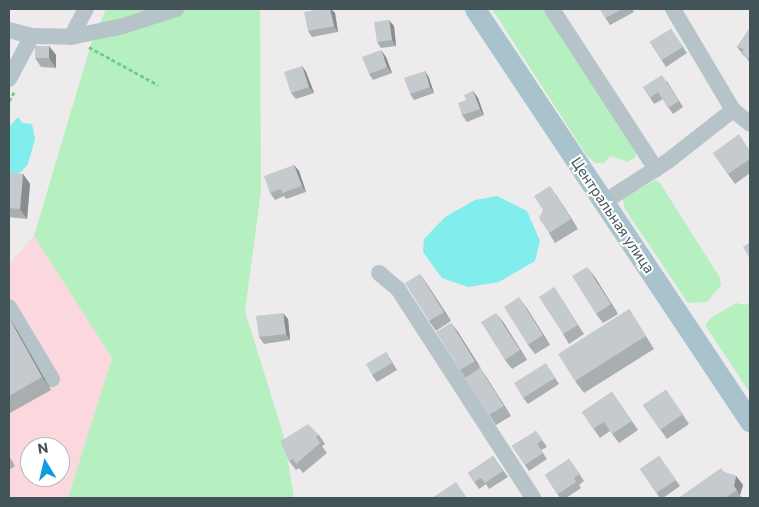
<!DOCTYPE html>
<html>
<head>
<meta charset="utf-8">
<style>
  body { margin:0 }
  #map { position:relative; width:759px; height:507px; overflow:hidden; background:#eeebec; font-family:Commissioner,sans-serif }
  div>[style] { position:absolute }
  .medical>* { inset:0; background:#fbd8dd }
  .green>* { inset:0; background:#b6efc0 }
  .water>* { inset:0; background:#81eeed }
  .path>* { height:2.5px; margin-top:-1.25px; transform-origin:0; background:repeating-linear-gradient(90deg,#6dce89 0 4px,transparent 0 6.5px) }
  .minor>* { height:16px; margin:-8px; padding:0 8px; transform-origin:8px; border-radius:8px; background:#b6c4c9 }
  .major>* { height:21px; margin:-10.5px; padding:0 10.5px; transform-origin:10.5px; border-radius:10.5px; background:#a9c3cc }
  .wall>* { inset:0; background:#a9aeb1 }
  .shaded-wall>* { inset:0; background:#8a8d90 }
  .building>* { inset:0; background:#c5cace }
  span { translate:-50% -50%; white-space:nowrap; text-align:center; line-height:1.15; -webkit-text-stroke:4px #fff; paint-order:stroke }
  .street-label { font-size:15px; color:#435459 }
  .frame { position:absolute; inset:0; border:10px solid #435459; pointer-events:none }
  .north { position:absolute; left:20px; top:437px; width:50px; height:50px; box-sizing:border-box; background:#fff; border:1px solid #b4bbbd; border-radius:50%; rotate:351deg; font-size:14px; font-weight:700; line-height:20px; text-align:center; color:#435459 }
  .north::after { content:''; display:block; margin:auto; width:18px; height:22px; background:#129ae1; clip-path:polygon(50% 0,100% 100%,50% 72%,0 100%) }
</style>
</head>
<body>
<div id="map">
  <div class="medical">
    <div style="clip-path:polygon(evenodd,34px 236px,112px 358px,68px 498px,9px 498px,9px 264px,34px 236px,30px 447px,60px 447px,60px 477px,30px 477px,30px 447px)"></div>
  </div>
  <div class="green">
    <div style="clip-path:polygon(106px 9px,260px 9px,261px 191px,245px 311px,284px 437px,294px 498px,68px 498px,112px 358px,34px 236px,91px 44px)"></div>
    <div style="clip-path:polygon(492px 9px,546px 9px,637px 150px,635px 157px,628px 162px,610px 156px,604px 163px,595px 163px,587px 156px)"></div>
    <div style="clip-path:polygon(655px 180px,660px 183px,720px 278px,721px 285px,707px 302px,688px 303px,625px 209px,623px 199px)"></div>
    <div style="clip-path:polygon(750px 302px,750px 393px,705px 325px,711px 318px,736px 303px,745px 305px)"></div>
  </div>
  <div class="water">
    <div style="clip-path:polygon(18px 117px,22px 123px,32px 124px,35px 139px,28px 164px,21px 172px,9px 176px,9px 127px)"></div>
    <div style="clip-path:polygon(497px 196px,527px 211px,540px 241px,535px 261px,499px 282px,468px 287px,442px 278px,423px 252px,424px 239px,445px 217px,475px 200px)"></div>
  </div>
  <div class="path">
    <div style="left:89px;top:47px;width:79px;rotate:28.8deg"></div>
    <div style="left:9px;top:101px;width:10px;rotate:-61deg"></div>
  </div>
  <div class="minor">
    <div style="left:552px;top:9px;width:191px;rotate:57deg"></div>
    <div style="left:673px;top:9px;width:117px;rotate:59.3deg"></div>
    <div style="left:733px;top:110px;width:22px;rotate:39deg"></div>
    <div style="left:9px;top:30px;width:24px;rotate:15deg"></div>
    <div style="left:32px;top:36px;width:39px;rotate:1deg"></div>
    <div style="left:71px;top:37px;width:53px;rotate:-11.9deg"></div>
    <div style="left:123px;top:26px;width:56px;rotate:-17.8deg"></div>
    <div style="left:71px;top:37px;width:32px;rotate:-62deg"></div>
    <div style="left:9px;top:79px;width:49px;rotate:-61.9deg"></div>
    <div style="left:604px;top:202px;width:76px;rotate:-32.6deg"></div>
    <div style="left:668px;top:161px;width:83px;rotate:-38.1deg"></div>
    <div style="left:379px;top:273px;width:25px;rotate:40deg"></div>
    <div style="left:398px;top:289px;width:249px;rotate:57.1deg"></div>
    <div style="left:9px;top:307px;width:84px;rotate:59.2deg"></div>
  </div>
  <div class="major">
    <div style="left:475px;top:9px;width:496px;rotate:56.3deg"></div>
  </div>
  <div class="wall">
    <div style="clip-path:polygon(321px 9px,331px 9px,335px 13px,338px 32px,312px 37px,308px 31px)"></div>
    <div style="clip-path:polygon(600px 9px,632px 9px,634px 12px,610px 25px)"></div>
    <div style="clip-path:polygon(394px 26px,396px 46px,381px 48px,377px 42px)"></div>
    <div style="clip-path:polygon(750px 28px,750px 63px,746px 57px,744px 56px,737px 47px)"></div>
    <div style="clip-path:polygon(671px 29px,687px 53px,666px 67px,650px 42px)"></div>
    <div style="clip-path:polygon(49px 46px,56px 55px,56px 68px,41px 67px,35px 58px)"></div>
    <div style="clip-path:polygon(386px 57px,392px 73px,373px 80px,369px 74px)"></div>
    <div style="clip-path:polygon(302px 66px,306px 72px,314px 93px,296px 99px,291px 93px)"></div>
    <div style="clip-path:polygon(425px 71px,429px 78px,434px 93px,414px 100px,410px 94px)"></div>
    <div style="clip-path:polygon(667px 81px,683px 107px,673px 114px,663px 99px,654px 104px,643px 87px)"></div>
    <div style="clip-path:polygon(473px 91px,478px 98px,484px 115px,467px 122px,462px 115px,466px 100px)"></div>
    <div style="clip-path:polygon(750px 151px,750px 173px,735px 184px,713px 153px)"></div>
    <div style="clip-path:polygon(294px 165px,299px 171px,306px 192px,286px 199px,284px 196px,275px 200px,270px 193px)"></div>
    <div style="clip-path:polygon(9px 173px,23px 174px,30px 184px,27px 219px,9px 217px)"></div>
    <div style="clip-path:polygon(556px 195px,578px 229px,555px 243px,549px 233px)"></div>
    <div style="clip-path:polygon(420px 274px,451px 321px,436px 331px,429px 321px)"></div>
    <div style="clip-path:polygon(594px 276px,618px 314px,603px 323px,596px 314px)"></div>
    <div style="clip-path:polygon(554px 287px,584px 334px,569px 344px,563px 334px)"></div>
    <div style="clip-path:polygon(526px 307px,550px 345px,535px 354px,528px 345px)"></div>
    <div style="clip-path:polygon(629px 309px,654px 349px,584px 393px,575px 381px)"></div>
    <div style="clip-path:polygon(9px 318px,17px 330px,51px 390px,10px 413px,9px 411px)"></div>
    <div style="clip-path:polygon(288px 319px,290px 340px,264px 344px,259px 337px)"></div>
    <div style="clip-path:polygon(503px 322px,527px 360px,512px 369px,505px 360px)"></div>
    <div style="clip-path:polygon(451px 323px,511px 416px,496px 425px,460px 370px)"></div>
    <div style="clip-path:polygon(386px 352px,397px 370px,377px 382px,372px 375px)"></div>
    <div style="clip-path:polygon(550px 370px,559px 384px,528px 404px,523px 398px)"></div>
    <div style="clip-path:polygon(666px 390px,689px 424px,667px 439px,643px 405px)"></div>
    <div style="clip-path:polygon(612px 392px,638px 430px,619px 443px,610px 431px,600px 438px,582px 412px)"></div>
    <div style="clip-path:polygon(536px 431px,547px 447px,541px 450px,547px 459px,529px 471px,512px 446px)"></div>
    <div style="clip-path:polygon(319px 435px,325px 444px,322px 446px,327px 453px,303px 473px,299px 468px,296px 470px,289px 461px,281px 441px)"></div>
    <div style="clip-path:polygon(9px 456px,15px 466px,9px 470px)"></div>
    <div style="clip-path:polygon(493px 456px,508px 477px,489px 489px,486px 484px,479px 489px,468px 473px)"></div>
    <div style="clip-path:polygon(659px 456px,680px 486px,663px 498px,660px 498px,640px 469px)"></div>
    <div style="clip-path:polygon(569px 459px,584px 481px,579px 485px,581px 488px,566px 498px,560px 498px,545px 475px)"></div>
    <div style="clip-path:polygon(724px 472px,736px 476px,743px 485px,740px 495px,742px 498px,680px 498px)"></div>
  </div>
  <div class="shaded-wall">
    <div style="clip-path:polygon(330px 9px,331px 9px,335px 13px,338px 32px,334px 26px)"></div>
    <div style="clip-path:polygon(389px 20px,394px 26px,396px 46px,392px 40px)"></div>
    <div style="clip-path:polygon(49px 46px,56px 55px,56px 68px,49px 58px)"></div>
    <div style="clip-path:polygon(381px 50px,386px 57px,392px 73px,387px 67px)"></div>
    <div style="clip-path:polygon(302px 66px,306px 72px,314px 93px,309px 87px)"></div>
    <div style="clip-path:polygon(425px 71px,429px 78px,434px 93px,430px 87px)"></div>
    <div style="clip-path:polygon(473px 91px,478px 98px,484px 115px,480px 109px)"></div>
    <div style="clip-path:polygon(294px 165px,299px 171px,306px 192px,302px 186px)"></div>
    <div style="clip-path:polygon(23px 174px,30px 184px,27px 219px,20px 209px)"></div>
    <div style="clip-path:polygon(550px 186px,556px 195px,578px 229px,571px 219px)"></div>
    <div style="clip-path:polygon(587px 267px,594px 276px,618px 314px,611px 304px)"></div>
    <div style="clip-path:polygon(420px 274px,427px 284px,451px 321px,444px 312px)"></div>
    <div style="clip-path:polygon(519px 297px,526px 307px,550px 345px,543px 335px)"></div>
    <div style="clip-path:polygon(283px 313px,288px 319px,290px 340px,286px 334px)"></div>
    <div style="clip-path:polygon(496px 313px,503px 322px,527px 360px,520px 350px)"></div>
    <div style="clip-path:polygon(9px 318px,17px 330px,51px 390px,42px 377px)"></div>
    <div style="clip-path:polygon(451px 323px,458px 332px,482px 370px,475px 361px)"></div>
    <div style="clip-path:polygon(480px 368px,487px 378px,511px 416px,504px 406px)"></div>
    <div style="clip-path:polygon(736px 476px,743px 485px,740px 495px,734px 486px)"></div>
  </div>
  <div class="building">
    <div style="clip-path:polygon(321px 9px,330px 9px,334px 26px,308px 31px,304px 12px)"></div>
    <div style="clip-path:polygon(600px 9px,623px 9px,605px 18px)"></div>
    <div style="clip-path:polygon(389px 20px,392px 40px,377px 42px,374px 22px)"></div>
    <div style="clip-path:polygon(750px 28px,750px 57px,748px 59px,742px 52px,744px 49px,737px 47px)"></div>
    <div style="clip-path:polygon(671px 29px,683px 47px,662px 60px,650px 42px)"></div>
    <div style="clip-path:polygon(35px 46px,49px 46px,49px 58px,35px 58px)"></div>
    <div style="clip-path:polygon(381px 50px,387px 67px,369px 74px,362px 57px)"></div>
    <div style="clip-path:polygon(302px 66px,309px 87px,291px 93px,284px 72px)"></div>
    <div style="clip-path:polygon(425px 71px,430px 87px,410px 94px,404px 78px)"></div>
    <div style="clip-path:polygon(662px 75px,679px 101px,668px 108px,658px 92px,650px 98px,643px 87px)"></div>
    <div style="clip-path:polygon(473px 91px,480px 109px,462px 115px,458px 103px,466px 100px,464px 95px)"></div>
    <div style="clip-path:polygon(739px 134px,750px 151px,750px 159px,728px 174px,713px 153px)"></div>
    <div style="clip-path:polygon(294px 165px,302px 186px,282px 193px,281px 189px,270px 193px,264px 176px)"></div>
    <div style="clip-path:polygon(9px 173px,23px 174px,20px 209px,9px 208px)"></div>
    <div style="clip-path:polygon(550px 186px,571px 219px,549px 233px,539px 218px,543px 210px,534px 196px)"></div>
    <div style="clip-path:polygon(750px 242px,750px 258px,743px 247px)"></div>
    <div style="clip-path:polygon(587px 267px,611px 304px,596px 314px,572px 276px)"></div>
    <div style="clip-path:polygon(420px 274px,444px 312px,429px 321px,405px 283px)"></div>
    <div style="clip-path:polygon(554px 287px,578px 325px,563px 334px,539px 297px)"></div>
    <div style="clip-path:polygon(519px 297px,543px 335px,528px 345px,504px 307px)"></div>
    <div style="clip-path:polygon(629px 309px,646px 336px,575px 381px,558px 354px)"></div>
    <div style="clip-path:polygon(283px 313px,286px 334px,259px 337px,256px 316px)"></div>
    <div style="clip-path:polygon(496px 313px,520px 350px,505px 360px,481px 322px)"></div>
    <div style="clip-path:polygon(9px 318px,42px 377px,9px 396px)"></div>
    <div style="clip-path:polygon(451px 323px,475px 361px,460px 370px,436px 332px)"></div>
    <div style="clip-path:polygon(386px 352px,392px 363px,372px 375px,366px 364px)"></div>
    <div style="clip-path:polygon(546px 363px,555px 378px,523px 398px,514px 383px)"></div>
    <div style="clip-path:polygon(480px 368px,504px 406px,489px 415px,465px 378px)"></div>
    <div style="clip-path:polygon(666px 390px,683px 414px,660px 430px,643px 405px)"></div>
    <div style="clip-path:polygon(612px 392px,632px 421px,612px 434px,604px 422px,593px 429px,582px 412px)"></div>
    <div style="clip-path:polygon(308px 424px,319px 435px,316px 437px,320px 443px,296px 464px,293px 459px,289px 461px,281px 441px)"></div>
    <div style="clip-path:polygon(536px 431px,542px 440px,537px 444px,543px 453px,525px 465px,512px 446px)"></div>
    <div style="clip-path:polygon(493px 456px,503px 471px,485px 483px,481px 478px,474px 482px,468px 473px)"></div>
    <div style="clip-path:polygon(659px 456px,676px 480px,656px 493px,640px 469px)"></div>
    <div style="clip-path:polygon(569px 459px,580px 474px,574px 478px,576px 482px,558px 494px,545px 475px)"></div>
    <div style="clip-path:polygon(721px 468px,724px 472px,736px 476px,734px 486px,737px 490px,725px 498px,680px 498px,680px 497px)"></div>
    <div style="clip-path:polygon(456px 482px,467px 498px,432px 498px)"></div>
  </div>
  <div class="street-label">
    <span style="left:613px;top:215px;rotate:56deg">Центральная улица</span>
  </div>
  <div class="frame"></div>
  <div class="north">N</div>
</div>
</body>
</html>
